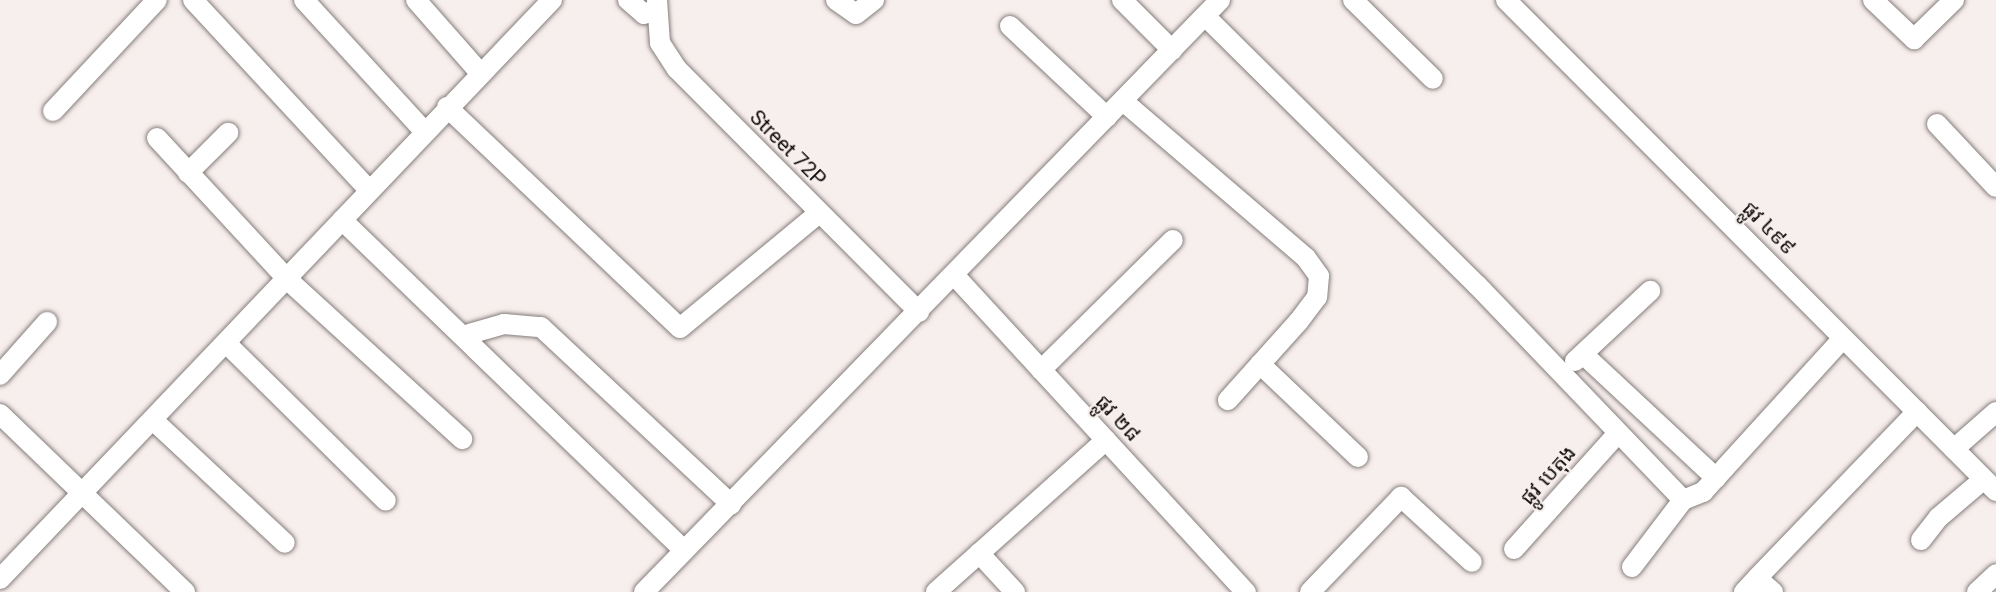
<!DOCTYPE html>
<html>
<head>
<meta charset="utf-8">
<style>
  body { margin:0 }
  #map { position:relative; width:1996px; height:592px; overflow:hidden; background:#f7efed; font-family:Roboto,"Noto Sans Khmer",sans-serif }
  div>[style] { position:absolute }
  .roads { filter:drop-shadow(0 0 2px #857d7b) drop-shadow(0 0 2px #857d7b) }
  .minor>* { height:20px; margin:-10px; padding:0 10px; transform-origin:10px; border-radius:10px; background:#fff }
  span { translate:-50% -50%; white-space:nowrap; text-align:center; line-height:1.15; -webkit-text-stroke:4.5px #f7efed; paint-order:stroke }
  .street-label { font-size:21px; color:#110e0d }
</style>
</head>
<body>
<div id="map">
  <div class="roads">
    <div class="minor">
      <div style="left:193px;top:0;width:259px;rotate:47.2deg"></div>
      <div style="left:304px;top:0;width:179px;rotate:47.5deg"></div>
      <div style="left:416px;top:0;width:98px;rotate:48.7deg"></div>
      <div style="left:628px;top:0;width:21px;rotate:41deg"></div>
      <div style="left:644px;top:14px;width:14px;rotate:-21deg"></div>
      <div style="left:657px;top:0;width:43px;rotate:86deg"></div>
      <div style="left:660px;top:43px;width:31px;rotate:57deg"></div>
      <div style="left:677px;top:69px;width:343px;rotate:45.1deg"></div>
      <div style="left:836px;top:0;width:24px;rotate:35deg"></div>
      <div style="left:856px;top:14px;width:23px;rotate:-38deg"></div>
      <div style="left:1122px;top:0;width:71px;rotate:45deg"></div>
      <div style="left:1353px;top:0;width:112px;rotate:44.6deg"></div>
      <div style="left:1506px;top:0;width:694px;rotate:45.06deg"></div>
      <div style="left:1873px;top:0;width:57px;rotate:43.6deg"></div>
      <div style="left:1914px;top:39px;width:56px;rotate:-44.3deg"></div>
      <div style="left:1205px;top:16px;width:383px;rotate:44.7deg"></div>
      <div style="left:1477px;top:285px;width:298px;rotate:46.2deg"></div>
      <div style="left:1010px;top:26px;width:133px;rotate:43.2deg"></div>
      <div style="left:1123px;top:101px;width:241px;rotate:40.6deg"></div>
      <div style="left:1306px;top:258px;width:22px;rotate:54deg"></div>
      <div style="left:1319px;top:276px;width:21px;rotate:95deg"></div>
      <div style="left:1317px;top:297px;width:31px;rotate:127deg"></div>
      <div style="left:1298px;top:322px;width:105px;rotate:131.9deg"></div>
      <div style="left:447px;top:107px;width:321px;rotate:43.5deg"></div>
      <div style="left:680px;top:328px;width:180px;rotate:-39.6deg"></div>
      <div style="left:53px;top:111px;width:152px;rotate:-46.9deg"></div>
      <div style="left:1937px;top:124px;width:86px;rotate:46.9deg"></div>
      <div style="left:157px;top:138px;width:193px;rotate:47.3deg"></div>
      <div style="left:288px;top:280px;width:236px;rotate:42.4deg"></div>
      <div style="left:188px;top:173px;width:57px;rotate:-45deg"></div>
      <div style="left:342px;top:220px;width:475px;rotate:44deg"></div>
      <div style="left:955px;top:276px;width:430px;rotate:47.4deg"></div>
      <div style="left:466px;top:335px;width:40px;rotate:-16deg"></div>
      <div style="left:504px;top:324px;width:37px;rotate:5deg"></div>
      <div style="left:541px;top:327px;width:260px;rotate:43deg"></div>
      <div style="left:227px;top:344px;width:223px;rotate:44.6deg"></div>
      <div style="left:1583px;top:354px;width:182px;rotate:43deg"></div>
      <div style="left:1575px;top:361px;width:103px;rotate:-43deg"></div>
      <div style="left:1260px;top:364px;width:135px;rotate:43.5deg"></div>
      <div style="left:1041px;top:370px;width:185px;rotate:-44.6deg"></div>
      <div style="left:0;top:375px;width:71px;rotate:-48.4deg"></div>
      <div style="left:0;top:414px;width:257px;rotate:43.9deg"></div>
      <div style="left:153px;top:420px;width:180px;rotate:43deg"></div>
      <div style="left:1954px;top:449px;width:56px;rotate:-41.4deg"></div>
      <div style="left:1921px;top:540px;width:28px;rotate:-52deg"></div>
      <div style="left:1938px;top:518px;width:60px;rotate:-40.3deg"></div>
      <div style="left:1514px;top:549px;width:156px;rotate:-48.1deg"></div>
      <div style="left:979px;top:553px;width:53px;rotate:47.3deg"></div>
      <div style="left:1632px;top:567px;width:84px;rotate:-52.7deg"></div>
      <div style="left:1683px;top:500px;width:22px;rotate:-22deg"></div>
      <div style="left:1703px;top:492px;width:208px;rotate:-47.7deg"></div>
      <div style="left:0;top:579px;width:800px;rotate:-46.37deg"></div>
      <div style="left:644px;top:592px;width:826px;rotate:-45.78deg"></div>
      <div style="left:936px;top:592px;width:228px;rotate:-41.8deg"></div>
      <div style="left:1310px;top:592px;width:132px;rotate:-46.2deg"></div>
      <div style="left:1401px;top:497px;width:96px;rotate:42.5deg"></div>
      <div style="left:1744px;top:592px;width:19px;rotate:-47deg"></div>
      <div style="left:1773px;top:592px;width:21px;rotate:-139deg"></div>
      <div style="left:1757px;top:578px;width:231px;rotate:-46.1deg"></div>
      <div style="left:1977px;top:592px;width:26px;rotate:-43deg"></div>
    </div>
  </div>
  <div class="street-label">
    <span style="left:788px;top:148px;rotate:45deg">Street 72P</span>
    <span style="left:1769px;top:228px;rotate:45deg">ផ្លូវ ៤៩៩</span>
    <span style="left:1118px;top:418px;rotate:47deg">ផ្លូវ ២៨</span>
    <span style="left:1548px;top:475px;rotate:-48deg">ផ្លូវ បេតុង</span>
  </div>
</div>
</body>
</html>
